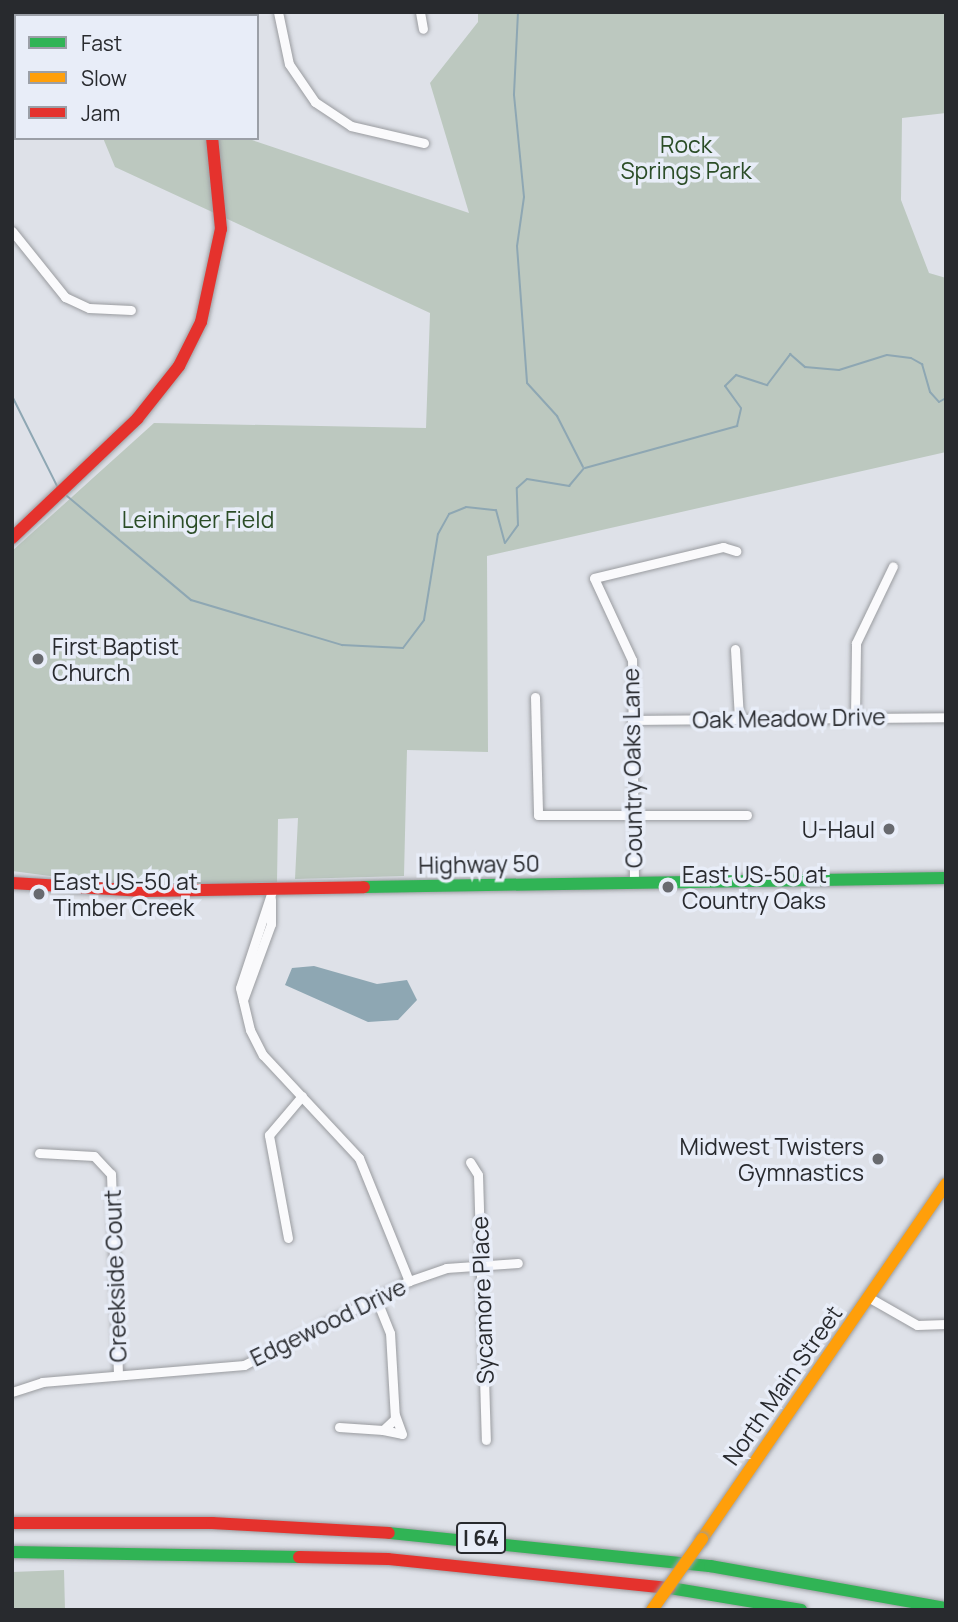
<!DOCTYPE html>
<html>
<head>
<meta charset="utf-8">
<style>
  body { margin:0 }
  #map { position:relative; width:958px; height:1622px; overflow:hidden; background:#dee1e8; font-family:Manrope,sans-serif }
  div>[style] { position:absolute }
  .green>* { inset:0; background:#bcc8bf }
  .water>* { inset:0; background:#8ea7b3 }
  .stream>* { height:2px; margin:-1px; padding:0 1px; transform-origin:1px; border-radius:1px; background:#8ea7b3 }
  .roads { filter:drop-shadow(0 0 2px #9a9ca0) drop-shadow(0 0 2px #9a9ca0) }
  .street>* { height:9px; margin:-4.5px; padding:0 4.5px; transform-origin:4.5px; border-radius:4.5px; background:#fafafc }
  .fast>* { height:12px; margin:-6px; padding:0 6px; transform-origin:6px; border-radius:6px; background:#30b455 }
  .slow>* { height:12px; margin:-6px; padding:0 6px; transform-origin:6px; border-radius:6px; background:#ff9f0a }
  .jam>* { height:12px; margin:-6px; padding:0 6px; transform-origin:6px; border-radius:6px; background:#e5322d }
  .bridges { filter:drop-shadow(0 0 2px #9a9ca0) drop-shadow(0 0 2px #9a9ca0) }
  .slow-bridge>* { height:12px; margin:-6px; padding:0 6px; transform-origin:6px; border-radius:6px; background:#ff9f0a }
  .dots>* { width:19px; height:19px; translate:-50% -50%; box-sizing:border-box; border:4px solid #e8edf8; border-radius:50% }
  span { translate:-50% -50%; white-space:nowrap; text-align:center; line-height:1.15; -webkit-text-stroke:7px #e8edf8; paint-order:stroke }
  .shield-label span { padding:2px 5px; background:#e8edf8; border:2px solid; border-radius:5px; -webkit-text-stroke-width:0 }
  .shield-label { font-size:21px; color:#282a2e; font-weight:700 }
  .park-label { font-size:23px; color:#2b4d27 }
  .poi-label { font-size:23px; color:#282a2e }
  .left { translate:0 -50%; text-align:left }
  .right { translate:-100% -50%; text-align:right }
  .street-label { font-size:23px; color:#282a2e }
  .frame { position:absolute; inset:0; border:14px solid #282a2e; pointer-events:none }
  .legend { position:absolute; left:14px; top:14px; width:245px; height:126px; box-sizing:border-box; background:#e8edf8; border:2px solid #9b9fa7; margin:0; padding:9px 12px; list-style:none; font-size:21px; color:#282a2e }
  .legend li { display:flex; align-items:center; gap:14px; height:35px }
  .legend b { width:35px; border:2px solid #9b9fa7 }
</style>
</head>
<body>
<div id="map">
  <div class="green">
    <div style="clip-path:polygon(478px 12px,946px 12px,946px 113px,902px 118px,901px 200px,929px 273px,946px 278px,946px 452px,487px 556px,488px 752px,407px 750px,404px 876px,295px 879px,298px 818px,278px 819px,277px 882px,134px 887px,12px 871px,12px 551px,154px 423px,426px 428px,430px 313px,115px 167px,103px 138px,246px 138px,469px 213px,430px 83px,478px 22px)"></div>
    <div style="clip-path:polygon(64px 1570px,65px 1610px,12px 1610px,12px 1572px)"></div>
  </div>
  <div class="water">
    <div style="clip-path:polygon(314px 966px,377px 984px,407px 980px,417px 1000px,398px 1020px,368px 1022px,285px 985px,292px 968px)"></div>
  </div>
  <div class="stream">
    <div style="left:518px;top:12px;width:83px;rotate:92.8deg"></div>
    <div style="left:514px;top:95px;width:102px;rotate:84.4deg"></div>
    <div style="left:524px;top:197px;width:49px;rotate:98.1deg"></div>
    <div style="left:517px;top:246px;width:137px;rotate:85.8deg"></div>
    <div style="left:527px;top:383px;width:45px;rotate:47.7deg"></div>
    <div style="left:557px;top:416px;width:57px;rotate:63deg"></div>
    <div style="left:12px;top:396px;width:103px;rotate:63.4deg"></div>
    <div style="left:585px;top:468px;width:158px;rotate:-15.4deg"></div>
    <div style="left:737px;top:426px;width:18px;rotate:-77deg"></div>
    <div style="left:741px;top:408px;width:27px;rotate:-126deg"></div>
    <div style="left:725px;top:386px;width:16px;rotate:-45deg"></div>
    <div style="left:736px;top:375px;width:33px;rotate:18deg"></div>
    <div style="left:767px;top:385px;width:39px;rotate:-53deg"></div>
    <div style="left:790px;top:354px;width:20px;rotate:41deg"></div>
    <div style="left:805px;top:367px;width:34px;rotate:5deg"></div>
    <div style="left:839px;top:370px;width:50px;rotate:-17.4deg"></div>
    <div style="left:887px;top:355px;width:24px;rotate:7deg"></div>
    <div style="left:911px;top:358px;width:13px;rotate:29deg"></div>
    <div style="left:922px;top:364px;width:29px;rotate:74deg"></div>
    <div style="left:930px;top:392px;width:13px;rotate:48deg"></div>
    <div style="left:939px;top:402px;width:8px;rotate:-30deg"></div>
    <div style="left:67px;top:496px;width:162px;rotate:40deg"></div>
    <div style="left:191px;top:600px;width:158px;rotate:16.6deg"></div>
    <div style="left:342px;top:645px;width:61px;rotate:2.8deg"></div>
    <div style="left:403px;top:648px;width:35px;rotate:-53deg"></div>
    <div style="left:424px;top:620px;width:87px;rotate:-80.8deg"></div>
    <div style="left:438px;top:534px;width:23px;rotate:-61deg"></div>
    <div style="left:449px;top:514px;width:18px;rotate:-22deg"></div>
    <div style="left:466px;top:507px;width:30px;rotate:6deg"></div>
    <div style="left:496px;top:510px;width:34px;rotate:75deg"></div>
    <div style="left:505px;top:543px;width:22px;rotate:-54deg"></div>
    <div style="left:518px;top:525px;width:37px;rotate:-92deg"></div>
    <div style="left:517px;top:488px;width:13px;rotate:-42deg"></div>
    <div style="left:527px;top:479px;width:43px;rotate:9.5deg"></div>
    <div style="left:569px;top:486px;width:23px;rotate:-50deg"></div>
  </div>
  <div class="roads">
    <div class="street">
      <div style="left:278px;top:12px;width:53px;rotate:78.1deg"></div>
      <div style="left:289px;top:64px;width:46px;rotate:55.6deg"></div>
      <div style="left:315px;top:102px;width:43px;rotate:33.7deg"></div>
      <div style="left:351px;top:126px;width:75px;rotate:13.1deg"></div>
      <div style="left:420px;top:12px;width:17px;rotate:80deg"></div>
      <div style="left:188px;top:16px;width:10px;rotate:-24deg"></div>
      <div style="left:12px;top:231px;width:85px;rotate:51.2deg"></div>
      <div style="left:65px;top:297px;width:26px;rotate:25deg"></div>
      <div style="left:89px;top:308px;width:42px;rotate:2.7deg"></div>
      <div style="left:735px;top:649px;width:69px;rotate:86.7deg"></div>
      <div style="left:535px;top:697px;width:118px;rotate:88.5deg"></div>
      <div style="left:538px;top:815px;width:209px"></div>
      <div style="left:855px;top:717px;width:74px;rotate:-89.2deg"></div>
      <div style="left:856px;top:643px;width:85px;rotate:-64.3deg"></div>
      <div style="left:632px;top:720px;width:314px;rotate:-0.5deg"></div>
      <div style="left:634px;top:882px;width:222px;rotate:-90.5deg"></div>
      <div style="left:632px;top:660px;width:90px;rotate:-114.9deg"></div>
      <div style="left:594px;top:578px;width:133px;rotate:-13.5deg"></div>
      <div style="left:723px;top:547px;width:14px;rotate:17deg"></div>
      <div style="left:273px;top:888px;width:105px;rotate:108.3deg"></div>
      <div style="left:240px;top:988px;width:43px;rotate:76.6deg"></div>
      <div style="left:250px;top:1030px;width:28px;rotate:63deg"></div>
      <div style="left:263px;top:1055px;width:141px;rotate:47deg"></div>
      <div style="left:359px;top:1158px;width:133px;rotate:67.9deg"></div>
      <div style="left:243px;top:1000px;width:81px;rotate:-69.8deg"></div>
      <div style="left:271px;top:924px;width:25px;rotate:-90deg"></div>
      <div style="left:39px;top:1153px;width:55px;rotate:3.1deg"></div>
      <div style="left:94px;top:1156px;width:25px;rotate:47deg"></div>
      <div style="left:111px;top:1174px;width:201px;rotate:88deg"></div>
      <div style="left:470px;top:1162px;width:15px;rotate:58deg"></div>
      <div style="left:478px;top:1175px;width:265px;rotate:88.3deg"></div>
      <div style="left:288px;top:1238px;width:105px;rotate:-100.5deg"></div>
      <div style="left:269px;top:1135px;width:51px;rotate:-49.8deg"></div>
      <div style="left:868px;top:1297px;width:56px;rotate:29.7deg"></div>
      <div style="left:917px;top:1325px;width:29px;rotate:-2deg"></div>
      <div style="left:12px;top:1392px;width:32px;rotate:-18deg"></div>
      <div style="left:42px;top:1382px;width:203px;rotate:-4.8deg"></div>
      <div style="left:244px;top:1365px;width:185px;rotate:-27deg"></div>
      <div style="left:409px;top:1281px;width:39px;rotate:-19deg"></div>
      <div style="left:446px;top:1268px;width:72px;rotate:-4deg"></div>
      <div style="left:339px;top:1427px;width:44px;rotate:3.9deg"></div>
      <div style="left:383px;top:1430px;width:16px;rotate:-43deg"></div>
      <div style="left:395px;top:1419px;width:86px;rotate:-93.3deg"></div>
      <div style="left:390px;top:1333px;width:37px;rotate:-112deg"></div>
      <div style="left:383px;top:1430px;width:19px;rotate:12deg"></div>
      <div style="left:402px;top:1434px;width:20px;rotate:-110deg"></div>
    </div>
    <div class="fast">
      <div style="left:134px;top:12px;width:5px;rotate:53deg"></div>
      <div style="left:12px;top:58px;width:4px;rotate:14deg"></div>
      <div style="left:364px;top:887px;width:582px;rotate:-0.89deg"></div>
      <div style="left:389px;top:1533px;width:323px;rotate:5.9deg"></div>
      <div style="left:710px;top:1566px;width:240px;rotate:10.1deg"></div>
      <div style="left:12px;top:1552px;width:287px;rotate:1deg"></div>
      <div style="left:670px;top:1588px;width:133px;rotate:9.5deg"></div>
    </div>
    <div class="slow">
      <div style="left:702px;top:1539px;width:431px;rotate:-55.5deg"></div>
    </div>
    <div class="jam">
      <div style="left:12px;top:538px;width:173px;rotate:-43.6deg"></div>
      <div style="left:137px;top:419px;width:68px;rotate:-51.6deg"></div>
      <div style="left:179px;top:366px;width:49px;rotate:-63.4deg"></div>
      <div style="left:201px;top:322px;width:95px;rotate:-77.9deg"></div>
      <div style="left:221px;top:229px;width:91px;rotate:-95.6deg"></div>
      <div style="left:12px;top:883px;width:132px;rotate:3.5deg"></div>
      <div style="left:144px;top:891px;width:220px;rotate:-1deg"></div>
      <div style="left:12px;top:1523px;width:200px"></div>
      <div style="left:212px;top:1523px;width:177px;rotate:3.2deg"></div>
      <div style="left:299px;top:1557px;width:89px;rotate:1.3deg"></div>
      <div style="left:388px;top:1559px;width:283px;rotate:5.9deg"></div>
    </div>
  </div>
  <div class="bridges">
    <div class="slow-bridge">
      <div style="left:652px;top:1610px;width:87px;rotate:-54.8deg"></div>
    </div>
  </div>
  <div class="dots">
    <div style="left:38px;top:659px;background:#686a6f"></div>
    <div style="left:889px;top:829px;background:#686a6f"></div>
    <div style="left:668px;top:887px;background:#686a6f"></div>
    <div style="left:39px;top:894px;background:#686a6f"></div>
    <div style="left:878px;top:1159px;background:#686a6f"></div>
  </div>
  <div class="shield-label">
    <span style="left:481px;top:1538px">I 64</span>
  </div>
  <div class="park-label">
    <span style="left:686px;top:157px">Rock<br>Springs Park</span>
    <span style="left:198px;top:519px">Leininger Field</span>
  </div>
  <div class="poi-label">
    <span class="left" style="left:52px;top:659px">First Baptist<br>Church</span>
    <span class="right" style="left:875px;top:829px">U-Haul</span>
    <span class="left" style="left:682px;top:887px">East US-50 at<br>Country Oaks</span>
    <span class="left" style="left:53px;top:894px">East US-50 at<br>Timber Creek</span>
    <span class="right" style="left:864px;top:1159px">Midwest Twisters<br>Gymnastics</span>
  </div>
  <div class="street-label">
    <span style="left:789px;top:718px;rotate:-1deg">Oak Meadow Drive</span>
    <span style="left:632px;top:768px;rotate:-91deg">Country Oaks Lane</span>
    <span style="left:479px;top:864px;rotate:-1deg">Highway 50</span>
    <span style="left:115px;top:1276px;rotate:-92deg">Creekside Court</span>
    <span style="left:482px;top:1300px;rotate:-92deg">Sycamore Place</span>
    <span style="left:328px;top:1322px;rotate:-26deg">Edgewood Drive</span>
    <span style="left:782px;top:1385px;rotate:-55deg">North Main Street</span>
  </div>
  <div class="frame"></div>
  <ul class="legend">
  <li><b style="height:9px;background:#30b455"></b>Fast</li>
  <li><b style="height:9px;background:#ff9f0a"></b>Slow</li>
  <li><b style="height:9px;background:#e5322d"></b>Jam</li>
  </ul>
</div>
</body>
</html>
